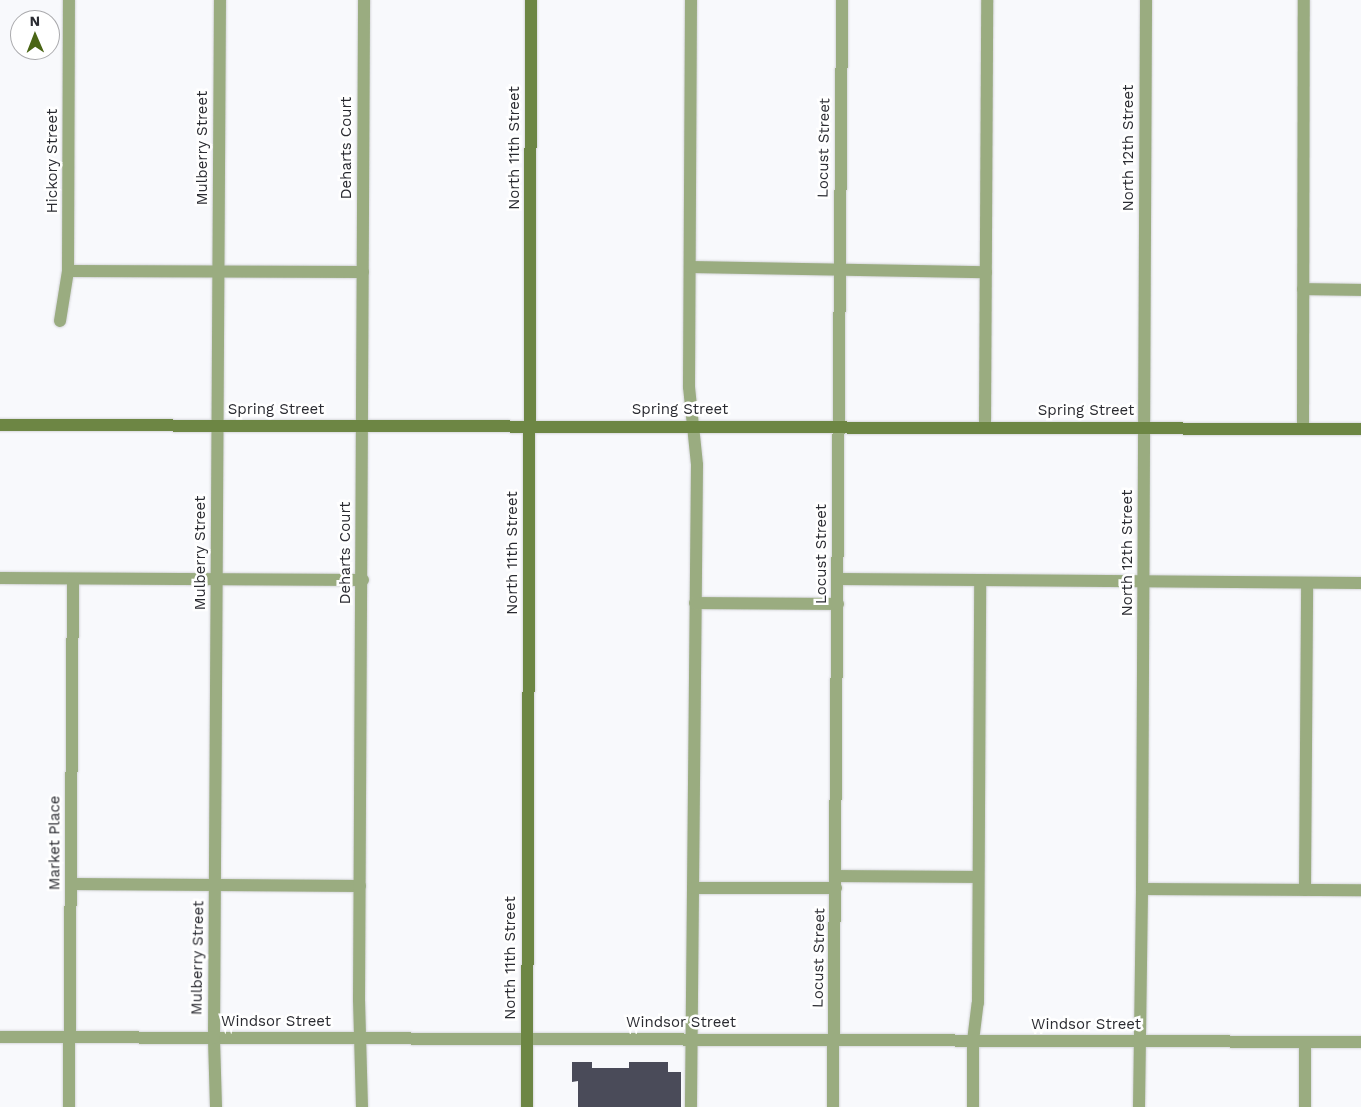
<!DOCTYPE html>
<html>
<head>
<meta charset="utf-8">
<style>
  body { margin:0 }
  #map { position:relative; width:1361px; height:1107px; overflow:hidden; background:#f8f9fc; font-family:"Work Sans",sans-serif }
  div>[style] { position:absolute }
  .building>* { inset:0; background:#4a4b59 }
  .roads { filter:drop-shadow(0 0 1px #d3d4d7) drop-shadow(0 0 1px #d3d4d7) }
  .lane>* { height:12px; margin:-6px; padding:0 6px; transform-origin:6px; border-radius:6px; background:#9aac80 }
  .street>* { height:12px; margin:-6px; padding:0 6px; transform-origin:6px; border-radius:6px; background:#9aac80 }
  .secondary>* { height:12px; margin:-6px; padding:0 6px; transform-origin:6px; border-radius:6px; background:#6d8644 }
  span { translate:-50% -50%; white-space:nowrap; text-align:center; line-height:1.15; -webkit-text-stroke:5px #fff; paint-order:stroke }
  .street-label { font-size:15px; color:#2a2b31 }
  .north { position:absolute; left:10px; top:10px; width:50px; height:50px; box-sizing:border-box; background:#fff; border:1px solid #aaaaad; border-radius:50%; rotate:359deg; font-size:14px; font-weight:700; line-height:20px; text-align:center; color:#2a2b31 }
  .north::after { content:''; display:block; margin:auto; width:18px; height:22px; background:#4a6515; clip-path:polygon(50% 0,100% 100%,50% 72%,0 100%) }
</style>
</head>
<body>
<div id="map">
  <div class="building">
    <div style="clip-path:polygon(572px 1062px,592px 1062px,592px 1068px,629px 1068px,629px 1062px,668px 1062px,668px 1072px,681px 1072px,681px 1107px,578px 1107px,578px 1081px,572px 1082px)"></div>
  </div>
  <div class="roads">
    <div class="lane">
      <div style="left:691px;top:0;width:387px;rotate:90.3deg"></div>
      <div style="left:689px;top:387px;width:78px;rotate:84.1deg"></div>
      <div style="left:697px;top:465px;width:642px;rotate:90.54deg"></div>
      <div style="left:690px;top:267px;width:296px;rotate:1deg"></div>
      <div style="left:68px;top:271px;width:295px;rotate:0.2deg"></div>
      <div style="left:1303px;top:289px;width:58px;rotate:1deg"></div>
      <div style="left:60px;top:321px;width:51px;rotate:-80.9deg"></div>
      <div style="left:68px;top:271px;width:271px;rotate:-89.8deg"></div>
      <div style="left:985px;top:427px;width:427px;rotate:-89.7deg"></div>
      <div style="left:1303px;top:429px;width:429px;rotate:-89.9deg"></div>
      <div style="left:0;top:578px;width:363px;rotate:0.3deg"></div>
      <div style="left:838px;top:579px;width:523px;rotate:0.44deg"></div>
      <div style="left:695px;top:603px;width:143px;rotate:0.4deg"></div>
      <div style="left:836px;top:876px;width:142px;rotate:0.4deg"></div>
      <div style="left:71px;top:884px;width:289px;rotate:0.4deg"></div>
      <div style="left:693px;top:888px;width:143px"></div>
      <div style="left:1142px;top:889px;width:219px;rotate:0.3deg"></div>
      <div style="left:1305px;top:890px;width:307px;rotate:-89.6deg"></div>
      <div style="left:69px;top:1107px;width:528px;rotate:-89.57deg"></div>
      <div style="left:362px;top:1107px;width:107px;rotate:-91.6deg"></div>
      <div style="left:359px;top:1000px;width:1000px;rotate:-89.71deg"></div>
      <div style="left:973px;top:1107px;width:66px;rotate:-90deg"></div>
      <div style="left:973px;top:1041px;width:38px;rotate:-83deg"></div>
      <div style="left:978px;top:1003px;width:423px;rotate:-89.7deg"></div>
      <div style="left:1305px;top:1107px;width:65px;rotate:-90deg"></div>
    </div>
    <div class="street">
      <div style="left:0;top:1037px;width:1361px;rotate:0.21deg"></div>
      <div style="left:216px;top:1107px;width:69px;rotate:-91.7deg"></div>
      <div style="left:214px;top:1038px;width:1038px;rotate:-89.67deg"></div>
      <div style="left:833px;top:1107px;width:1107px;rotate:-89.53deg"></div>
      <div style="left:1139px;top:1107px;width:218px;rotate:-89.2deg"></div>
      <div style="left:1142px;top:889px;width:889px;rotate:-89.74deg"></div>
    </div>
    <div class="secondary">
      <div style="left:0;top:425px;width:1361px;rotate:0.17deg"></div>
      <div style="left:527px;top:1107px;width:1107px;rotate:-89.79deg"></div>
    </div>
  </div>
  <div class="street-label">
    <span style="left:203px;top:148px;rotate:-90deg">Mulberry Street</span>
    <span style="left:347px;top:148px;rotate:-90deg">Deharts Court</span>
    <span style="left:515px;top:148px;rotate:-90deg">North 11th Street</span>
    <span style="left:824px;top:148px;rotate:-89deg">Locust Street</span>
    <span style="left:1129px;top:148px;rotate:-90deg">North 12th Street</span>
    <span style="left:53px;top:161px;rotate:-90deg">Hickory Street</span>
    <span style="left:276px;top:410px">Spring Street</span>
    <span style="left:680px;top:410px">Spring Street</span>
    <span style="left:1086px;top:411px">Spring Street</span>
    <span style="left:201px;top:553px;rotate:-90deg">Mulberry Street</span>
    <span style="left:346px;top:553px;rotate:-90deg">Deharts Court</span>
    <span style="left:513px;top:553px;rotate:-90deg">North 11th Street</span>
    <span style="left:1128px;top:553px;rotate:-90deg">North 12th Street</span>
    <span style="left:822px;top:554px;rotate:-90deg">Locust Street</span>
    <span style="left:55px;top:843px;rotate:-90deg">Market Place</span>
    <span style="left:198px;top:958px;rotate:-89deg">Mulberry Street</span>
    <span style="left:511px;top:958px;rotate:-90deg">North 11th Street</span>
    <span style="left:819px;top:958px;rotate:-89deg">Locust Street</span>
    <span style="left:276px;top:1022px">Windsor Street</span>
    <span style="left:681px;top:1023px">Windsor Street</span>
    <span style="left:1086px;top:1025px">Windsor Street</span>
  </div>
  <div class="north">N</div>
</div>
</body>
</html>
